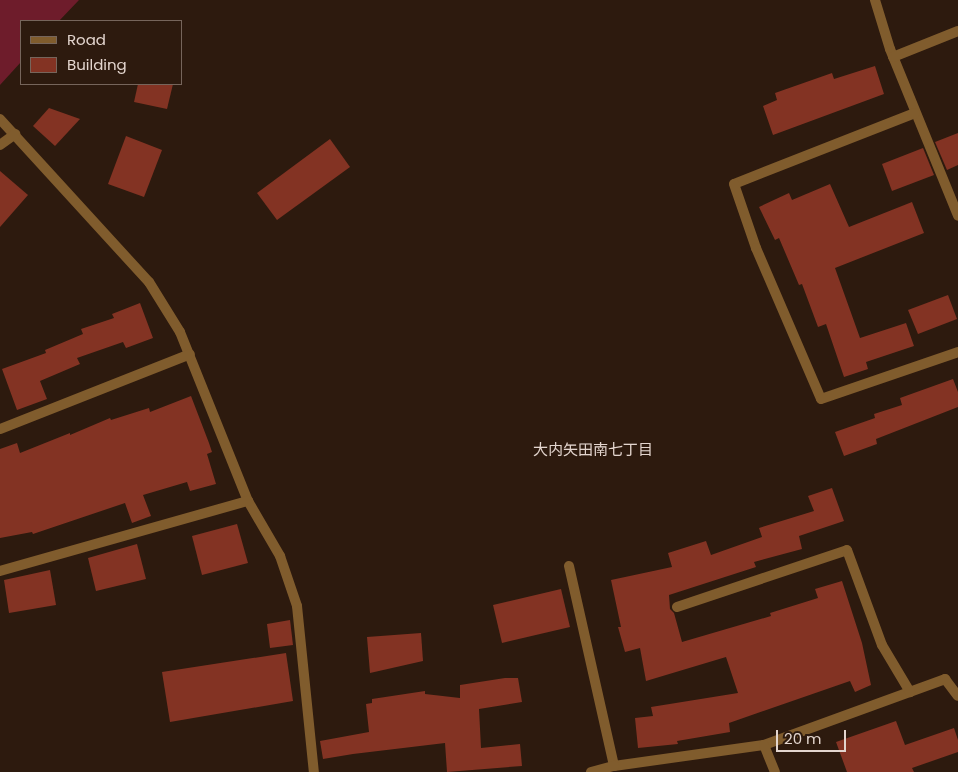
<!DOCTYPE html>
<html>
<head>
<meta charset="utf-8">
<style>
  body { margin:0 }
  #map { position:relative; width:958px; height:772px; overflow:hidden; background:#2d1a0e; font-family:Poppins,"Noto Sans JP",sans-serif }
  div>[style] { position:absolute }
  .water>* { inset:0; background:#6e1c2b }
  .building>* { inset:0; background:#833323 }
  .minor>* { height:10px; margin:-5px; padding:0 5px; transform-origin:5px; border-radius:5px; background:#805c2d }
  span { translate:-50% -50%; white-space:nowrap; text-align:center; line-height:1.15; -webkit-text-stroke:4px #2d1a0e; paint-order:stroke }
  .neighbourhood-label { font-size:15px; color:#e3d5ce }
  .legend { position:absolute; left:20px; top:20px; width:162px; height:65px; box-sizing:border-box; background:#2d1a0e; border:1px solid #76655b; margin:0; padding:6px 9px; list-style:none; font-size:15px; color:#e3d5ce }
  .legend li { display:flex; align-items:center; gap:10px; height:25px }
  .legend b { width:25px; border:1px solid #76655b }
  .scale { position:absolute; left:776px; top:730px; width:70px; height:22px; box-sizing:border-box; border:2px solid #e3d5ce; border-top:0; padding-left:6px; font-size:15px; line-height:18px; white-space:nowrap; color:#e3d5ce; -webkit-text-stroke:4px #2d1a0e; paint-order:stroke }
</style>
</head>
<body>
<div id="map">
  <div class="water">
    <div style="clip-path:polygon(0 0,79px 0,59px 21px,21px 21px,21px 62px,0 85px)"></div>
  </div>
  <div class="building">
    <div style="clip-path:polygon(875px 66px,884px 94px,773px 135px,763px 106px,777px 100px,775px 93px,832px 73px,834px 79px)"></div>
    <div style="clip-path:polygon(138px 84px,173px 84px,167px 109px,134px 102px)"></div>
    <div style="clip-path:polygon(49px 108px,80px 119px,55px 146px,33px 126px)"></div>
    <div style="clip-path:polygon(958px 133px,958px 165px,947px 170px,935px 142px)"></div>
    <div style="clip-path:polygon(126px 136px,162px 150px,144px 197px,108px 184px)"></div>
    <div style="clip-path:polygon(330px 139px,350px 167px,277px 220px,257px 193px)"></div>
    <div style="clip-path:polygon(923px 148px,934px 175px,892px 191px,882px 164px)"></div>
    <div style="clip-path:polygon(0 171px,28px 195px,0 227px)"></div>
    <div style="clip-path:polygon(830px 184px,849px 227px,912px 202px,924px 233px,835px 268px,860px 338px,906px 323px,914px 346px,866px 362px,868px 369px,844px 377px,826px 324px,818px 327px,802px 284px,799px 285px,779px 238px,775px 240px,759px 207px,789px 193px,792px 200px)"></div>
    <div style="clip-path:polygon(948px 295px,957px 319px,918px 334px,908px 310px)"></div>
    <div style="clip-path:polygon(140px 303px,153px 338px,126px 348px,123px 342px,77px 358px,80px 364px,40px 381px,47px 399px,17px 410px,2px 369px,46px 353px,45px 350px,83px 334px,81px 329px,114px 318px,112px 314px)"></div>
    <div style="clip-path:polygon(953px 379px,958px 392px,958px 407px,876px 439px,877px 444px,844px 456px,835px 432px,875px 418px,874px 414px,902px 405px,900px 398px)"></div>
    <div style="clip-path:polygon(191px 396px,209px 443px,212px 452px,207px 454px,216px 484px,190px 491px,187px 482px,143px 495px,151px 516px,132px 523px,125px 503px,33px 534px,32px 532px,0 538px,0 449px,17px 443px,20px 453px,70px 433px,70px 435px,110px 418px,111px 420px,149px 408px,150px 412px)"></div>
    <div style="clip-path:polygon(832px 488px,844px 521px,799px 536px,802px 549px,754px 562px,756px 567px,669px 595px,670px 609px,674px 613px,682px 642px,771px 616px,770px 613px,818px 598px,815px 589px,842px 581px,862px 643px,871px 685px,855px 692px,850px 681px,729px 723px,730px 732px,677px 741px,678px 744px,638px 748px,635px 718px,653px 716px,651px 707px,738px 693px,726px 657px,646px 681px,640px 648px,625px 652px,618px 627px,621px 627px,611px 580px,672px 567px,668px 553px,706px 541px,711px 555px,762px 537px,759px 528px,814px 511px,808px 496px)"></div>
    <div style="clip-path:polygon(237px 524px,248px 563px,202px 575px,192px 536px)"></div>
    <div style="clip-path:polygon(137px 544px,146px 579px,96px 591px,88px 558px)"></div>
    <div style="clip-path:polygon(50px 570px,56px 605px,9px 613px,4px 580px)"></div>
    <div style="clip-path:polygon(561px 589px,570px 627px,502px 643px,493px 605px)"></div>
    <div style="clip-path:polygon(290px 620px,293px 645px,270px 648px,267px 624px)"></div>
    <div style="clip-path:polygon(421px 633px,423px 661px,370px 673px,367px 637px)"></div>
    <div style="clip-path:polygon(286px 653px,293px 701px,170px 722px,162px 672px)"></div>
    <div style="clip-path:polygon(505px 678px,518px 678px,522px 702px,479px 709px,481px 748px,520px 744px,522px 766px,447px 772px,445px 743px,353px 754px,323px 759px,320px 741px,369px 732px,366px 704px,372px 703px,372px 699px,425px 691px,425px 694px,460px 698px,460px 685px)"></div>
    <div style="clip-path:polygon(896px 721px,905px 745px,954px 728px,958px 740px,958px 752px,912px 768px,914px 772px,847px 772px,836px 742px)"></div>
  </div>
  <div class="minor">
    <div style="left:875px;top:0;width:51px;rotate:73deg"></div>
    <div style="left:890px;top:49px;width:180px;rotate:67.8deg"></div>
    <div style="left:893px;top:57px;width:70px;rotate:-21.8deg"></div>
    <div style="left:915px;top:113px;width:194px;rotate:158.6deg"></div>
    <div style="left:734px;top:184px;width:68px;rotate:71deg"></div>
    <div style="left:756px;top:248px;width:164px;rotate:66.7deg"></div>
    <div style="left:821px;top:399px;width:145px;rotate:-18.9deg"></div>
    <div style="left:0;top:119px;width:221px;rotate:47.6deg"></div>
    <div style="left:149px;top:282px;width:59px;rotate:58.2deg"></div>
    <div style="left:180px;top:332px;width:182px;rotate:68.1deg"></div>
    <div style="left:248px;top:501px;width:64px;rotate:59.8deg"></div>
    <div style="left:280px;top:556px;width:53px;rotate:71.2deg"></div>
    <div style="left:297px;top:606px;width:167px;rotate:84.2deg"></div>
    <div style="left:0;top:145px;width:19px;rotate:-36deg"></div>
    <div style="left:0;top:429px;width:204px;rotate:-21.5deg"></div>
    <div style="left:569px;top:566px;width:205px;rotate:77.3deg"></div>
    <div style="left:614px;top:766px;width:151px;rotate:-8deg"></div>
    <div style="left:764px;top:745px;width:193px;rotate:-20deg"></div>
    <div style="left:945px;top:679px;width:21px;rotate:53deg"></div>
    <div style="left:0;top:571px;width:258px;rotate:-15.8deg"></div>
    <div style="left:677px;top:607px;width:179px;rotate:-18.5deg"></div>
    <div style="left:847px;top:550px;width:101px;rotate:69.8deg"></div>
    <div style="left:882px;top:645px;width:55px;rotate:59.2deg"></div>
    <div style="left:764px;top:745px;width:29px;rotate:68deg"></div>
    <div style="left:591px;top:772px;width:24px;rotate:-15deg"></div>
  </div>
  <div class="neighbourhood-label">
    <span style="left:593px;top:450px">大内矢田南七丁目</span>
  </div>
  <ul class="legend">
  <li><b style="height:6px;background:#805c2d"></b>Road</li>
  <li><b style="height:14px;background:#833323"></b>Building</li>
  </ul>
  <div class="scale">20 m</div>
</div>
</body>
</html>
